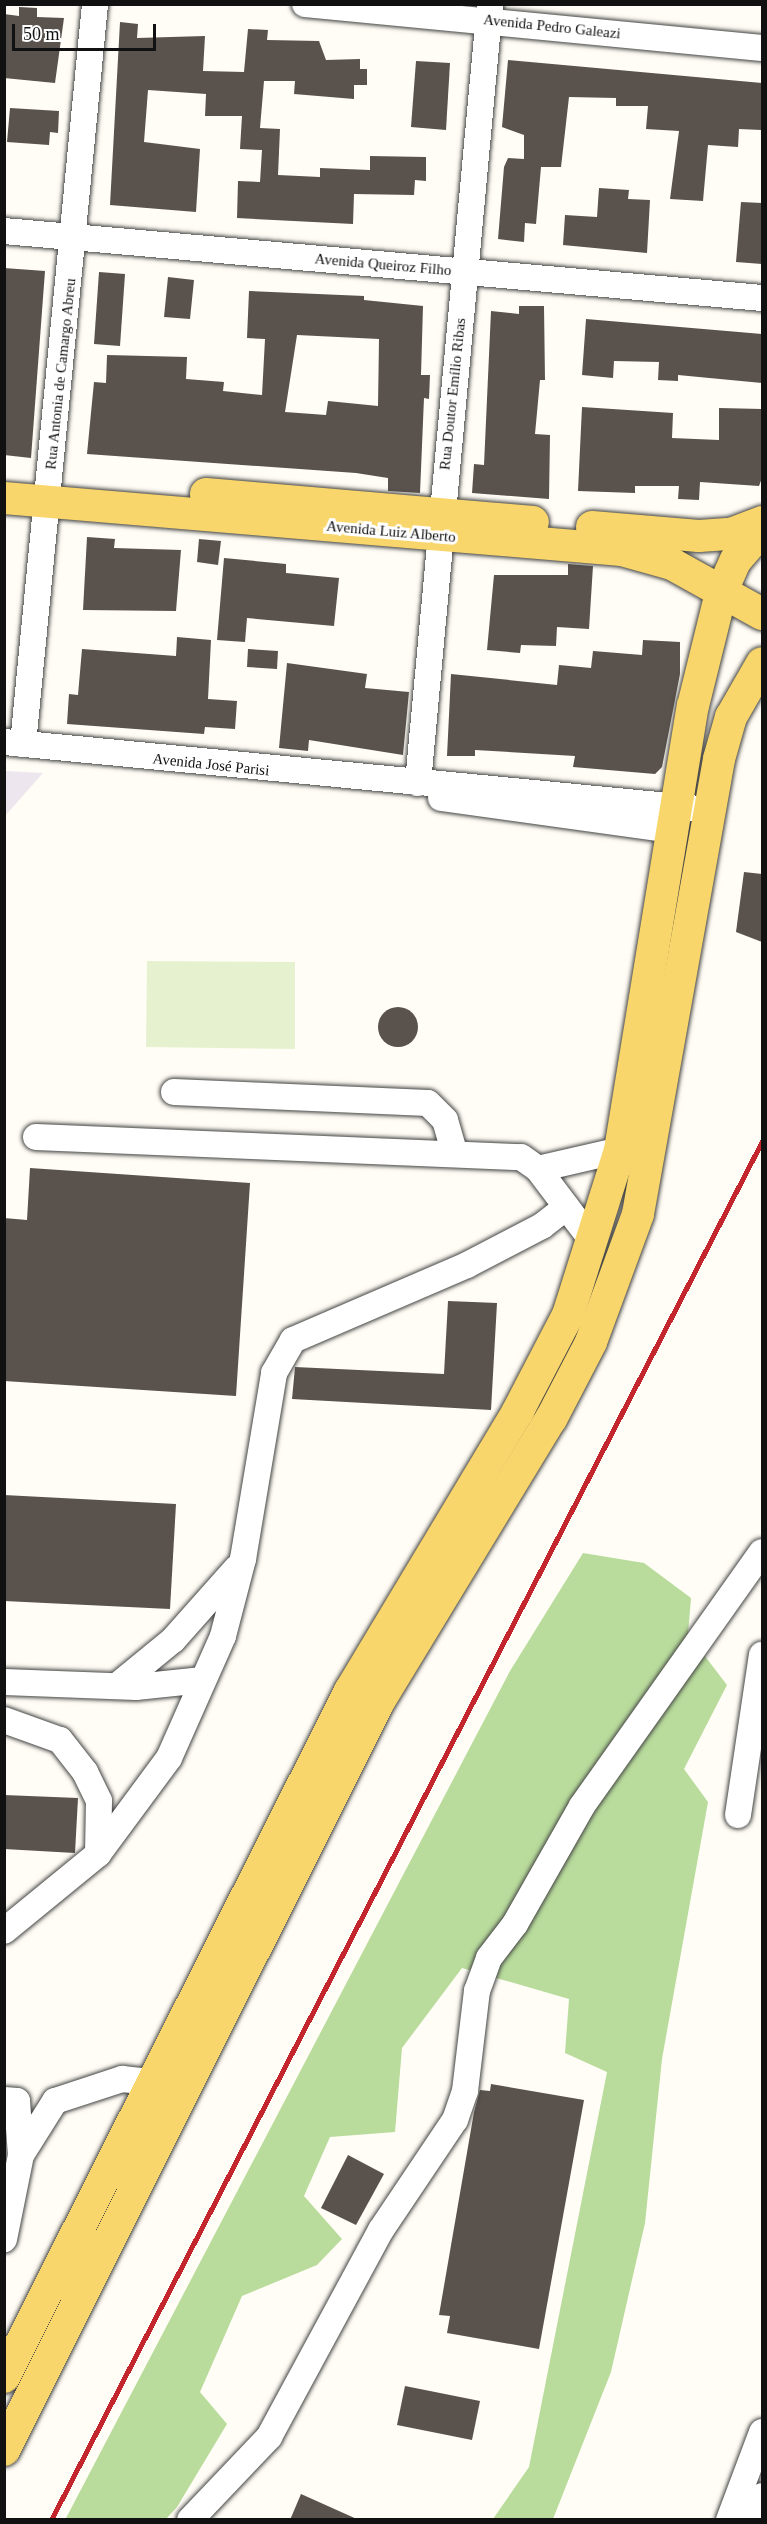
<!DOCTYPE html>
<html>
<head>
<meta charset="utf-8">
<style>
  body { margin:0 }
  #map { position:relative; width:767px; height:2524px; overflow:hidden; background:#fffdf5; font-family:Georgia,serif }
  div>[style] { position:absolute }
  .industrial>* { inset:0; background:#eee6ef }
  .forest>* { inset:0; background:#b9dc9c }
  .pitch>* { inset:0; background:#e6f2cf }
  .building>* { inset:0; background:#5a524d }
  .round { border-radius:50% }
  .roads { filter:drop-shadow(0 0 2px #444) drop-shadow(0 0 2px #444) }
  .minor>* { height:26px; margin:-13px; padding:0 13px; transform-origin:13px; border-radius:13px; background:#fff }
  .major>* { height:32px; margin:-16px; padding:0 16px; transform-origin:16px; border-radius:16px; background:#f9d66b }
  .rail>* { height:4.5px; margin:-2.25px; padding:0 2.25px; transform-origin:2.25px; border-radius:2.25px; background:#c4262e }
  span { translate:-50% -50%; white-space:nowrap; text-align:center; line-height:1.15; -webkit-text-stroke:6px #fff; paint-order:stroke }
  .street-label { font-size:15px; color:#111 }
  .frame { position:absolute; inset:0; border:6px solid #111; pointer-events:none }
  .scale { position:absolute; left:12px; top:24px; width:144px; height:27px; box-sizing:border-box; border:3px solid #111; border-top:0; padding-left:8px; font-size:18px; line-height:21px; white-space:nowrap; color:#111; -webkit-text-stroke:4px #fff; paint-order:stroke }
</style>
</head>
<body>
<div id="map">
  <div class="industrial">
    <div style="clip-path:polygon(5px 771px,43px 773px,5px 816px,4px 771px)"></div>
  </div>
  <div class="forest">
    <div style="clip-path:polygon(583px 1553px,644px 1563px,691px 1598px,688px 1634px,727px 1685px,684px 1769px,708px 1802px,662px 2059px,645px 2223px,611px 2372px,553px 2519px,493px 2519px,529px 2467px,607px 2072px,565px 2053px,569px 1999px,462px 1968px,402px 2048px,395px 2132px,330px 2137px,304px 2196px,342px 2239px,317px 2265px,242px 2296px,200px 2392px,227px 2424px,177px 2507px,166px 2519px,65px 2520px,510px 1671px)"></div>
  </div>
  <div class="pitch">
    <div style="clip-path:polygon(147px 961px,295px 962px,295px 1049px,146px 1047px)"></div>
  </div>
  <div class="building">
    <div style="clip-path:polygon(19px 7px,37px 8px,37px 17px,64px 18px,55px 83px,4px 78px,4px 14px,19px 16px)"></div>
    <div style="clip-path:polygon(120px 22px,138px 24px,137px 38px,205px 36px,203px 71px,244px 72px,248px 29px,268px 30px,267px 40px,319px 41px,326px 60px,360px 59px,360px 69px,367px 69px,367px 85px,354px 85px,354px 99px,294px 94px,295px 81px,264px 81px,260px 128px,280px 129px,278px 175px,320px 177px,320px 168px,370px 170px,370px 156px,426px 157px,426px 181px,415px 180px,414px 195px,354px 194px,353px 224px,237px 218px,238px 181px,260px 182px,262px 150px,240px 149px,242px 116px,205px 116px,206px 94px,148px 90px,144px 142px,200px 149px,196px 212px,110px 205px)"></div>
    <div style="clip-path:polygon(508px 60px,762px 83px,762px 130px,739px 129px,738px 147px,708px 145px,703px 201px,670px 199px,679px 131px,646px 129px,648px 106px,616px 106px,616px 98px,569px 97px,561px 167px,541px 167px,536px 224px,525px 223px,524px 242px,498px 239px,504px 167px,508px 158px,524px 159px,524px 135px,502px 127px)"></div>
    <div style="clip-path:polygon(416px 61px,450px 63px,446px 130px,411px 127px)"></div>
    <div style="clip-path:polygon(10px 108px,59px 111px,58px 133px,50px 132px,49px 145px,7px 142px)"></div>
    <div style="clip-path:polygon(599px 188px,629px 190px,628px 199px,650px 200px,647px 253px,563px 245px,565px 215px,597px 217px)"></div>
    <div style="clip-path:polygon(741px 202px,762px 203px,762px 264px,736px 262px)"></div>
    <div style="clip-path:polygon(4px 268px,45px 271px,31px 458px,4px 455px)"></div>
    <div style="clip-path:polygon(99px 272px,125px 274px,120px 346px,94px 344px)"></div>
    <div style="clip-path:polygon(168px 277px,194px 280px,190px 319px,164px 317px)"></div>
    <div style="clip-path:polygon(evenodd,249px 291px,364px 296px,364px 300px,423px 306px,421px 375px,430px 375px,429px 399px,424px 398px,420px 493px,388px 491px,388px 478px,356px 473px,87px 454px,94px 382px,106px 383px,107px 355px,187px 357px,186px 379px,224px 382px,223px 391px,262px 395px,265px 339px,247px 338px,249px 291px,297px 335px,379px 339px,378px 406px,328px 401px,326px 415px,285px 412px,297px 335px)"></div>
    <div style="clip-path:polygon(519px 306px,544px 306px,545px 380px,540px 380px,535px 434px,550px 435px,549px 499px,472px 493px,474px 464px,484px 465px,491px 311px,519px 314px)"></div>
    <div style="clip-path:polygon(586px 319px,762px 334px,762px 383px,678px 375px,678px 381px,658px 380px,659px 362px,614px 361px,613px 378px,582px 375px)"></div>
    <div style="clip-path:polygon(582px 407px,673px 413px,672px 438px,719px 440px,719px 408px,762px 409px,762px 478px,759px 486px,700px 482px,699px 500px,678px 499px,679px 486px,635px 486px,635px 493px,578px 491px)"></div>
    <div style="clip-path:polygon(87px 537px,115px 539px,114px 548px,181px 550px,176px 611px,83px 610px)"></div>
    <div style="clip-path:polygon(199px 539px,221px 541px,218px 565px,197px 562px)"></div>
    <div style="clip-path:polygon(224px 558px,286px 564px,286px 573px,339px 578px,334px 626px,247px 618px,245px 642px,217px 640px)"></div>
    <div style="clip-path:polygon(568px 564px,593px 566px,589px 629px,557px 627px,556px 646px,521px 645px,520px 653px,487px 650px,494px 575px,568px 575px)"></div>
    <div style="clip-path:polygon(177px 637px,211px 640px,208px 699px,237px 701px,235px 729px,205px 727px,204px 734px,67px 724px,69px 694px,78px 695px,82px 649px,176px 656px)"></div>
    <div style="clip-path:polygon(643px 640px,680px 642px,680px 674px,662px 767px,655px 774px,573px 767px,575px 756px,475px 750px,475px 756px,447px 756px,451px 674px,557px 685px,559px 665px,591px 668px,593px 651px,642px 655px)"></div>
    <div style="clip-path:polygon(248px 649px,278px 651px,277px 669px,247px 667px)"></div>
    <div style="clip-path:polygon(287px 663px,367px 674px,365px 688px,409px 692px,403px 755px,309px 740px,308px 751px,279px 748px)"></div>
    <div style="clip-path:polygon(744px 872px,762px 874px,762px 942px,736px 932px)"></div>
    <div class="round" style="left:378px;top:1007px;width:40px;height:40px"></div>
    <div style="clip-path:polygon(30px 1168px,250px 1183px,236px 1396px,4px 1381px,4px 1218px,27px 1220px)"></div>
    <div style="clip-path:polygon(448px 1301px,497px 1303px,491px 1410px,292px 1399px,295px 1367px,444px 1374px)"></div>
    <div style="clip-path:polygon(4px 1495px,176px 1504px,170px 1609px,4px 1601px)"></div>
    <div style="clip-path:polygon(4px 1795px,78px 1798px,75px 1853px,4px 1849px)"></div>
    <div style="clip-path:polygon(491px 2084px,584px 2100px,539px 2349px,447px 2333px,450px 2316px,439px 2315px,474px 2112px,480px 2090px,490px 2091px)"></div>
    <div style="clip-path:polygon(348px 2155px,384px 2174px,356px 2225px,321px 2208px)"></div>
    <div style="clip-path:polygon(405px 2386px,480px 2401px,472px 2440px,397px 2425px)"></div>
    <div style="clip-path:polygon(301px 2494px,359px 2520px,290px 2520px)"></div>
  </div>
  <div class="roads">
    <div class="minor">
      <div style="left:305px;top:4px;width:459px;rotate:5.5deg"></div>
      <div style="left:4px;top:231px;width:761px;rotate:5.05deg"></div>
      <div style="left:4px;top:742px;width:709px;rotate:5.5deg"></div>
      <div style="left:23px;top:744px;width:743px;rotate:-84.44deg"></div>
      <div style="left:418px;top:783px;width:782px;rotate:-84.72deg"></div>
      <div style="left:441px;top:798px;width:234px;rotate:7.9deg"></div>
      <div style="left:174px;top:1092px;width:254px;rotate:2.5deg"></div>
      <div style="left:428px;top:1103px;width:24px;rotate:45deg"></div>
      <div style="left:445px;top:1120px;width:35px;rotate:74deg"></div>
      <div style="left:36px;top:1137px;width:485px;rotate:2.4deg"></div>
      <div style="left:521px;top:1157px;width:21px;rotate:35deg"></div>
      <div style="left:593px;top:1242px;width:91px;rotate:-127deg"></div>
      <div style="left:538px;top:1169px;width:84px;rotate:-13deg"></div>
      <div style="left:4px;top:1682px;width:132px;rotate:2.2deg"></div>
      <div style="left:136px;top:1687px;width:67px;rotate:-6deg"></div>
      <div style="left:118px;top:1685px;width:71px;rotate:-39.3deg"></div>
      <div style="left:173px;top:1640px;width:96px;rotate:-48.4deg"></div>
      <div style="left:4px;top:1720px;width:59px;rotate:19.7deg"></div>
      <div style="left:60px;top:1740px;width:41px;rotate:52deg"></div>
      <div style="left:85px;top:1772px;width:32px;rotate:64deg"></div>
      <div style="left:99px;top:1801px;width:53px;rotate:91.1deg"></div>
      <div style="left:738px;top:1815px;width:162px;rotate:-81.5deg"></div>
      <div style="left:4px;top:1931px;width:122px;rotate:-39.3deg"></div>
      <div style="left:98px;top:1854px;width:119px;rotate:-53.5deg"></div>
      <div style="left:169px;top:1758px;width:133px;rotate:-66.1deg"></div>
      <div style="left:223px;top:1636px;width:80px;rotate:-75.4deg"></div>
      <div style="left:243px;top:1559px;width:189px;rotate:-80.5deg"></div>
      <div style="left:274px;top:1373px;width:38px;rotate:-60deg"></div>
      <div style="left:293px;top:1340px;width:189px;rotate:-23.3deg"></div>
      <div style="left:467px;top:1265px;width:85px;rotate:-27.5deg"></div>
      <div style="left:542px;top:1226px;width:31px;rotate:-38deg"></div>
      <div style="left:4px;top:2100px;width:13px;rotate:4deg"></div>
      <div style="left:17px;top:2101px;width:54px;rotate:85.8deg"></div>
      <div style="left:21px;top:2155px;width:86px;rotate:101.4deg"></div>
      <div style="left:21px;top:2155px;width:64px;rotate:-57.8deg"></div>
      <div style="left:55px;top:2101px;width:71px;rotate:-18.2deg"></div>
      <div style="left:122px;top:2079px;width:28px;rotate:6deg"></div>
      <div style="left:190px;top:2520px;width:115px;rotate:-46.4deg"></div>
      <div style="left:269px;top:2437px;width:235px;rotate:-61.6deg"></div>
      <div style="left:381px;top:2230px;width:133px;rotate:-56.1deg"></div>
      <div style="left:455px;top:2120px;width:31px;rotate:-71deg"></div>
      <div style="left:465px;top:2091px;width:101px;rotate:-83.2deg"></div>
      <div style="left:477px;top:1991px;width:35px;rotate:-70deg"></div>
      <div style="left:489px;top:1958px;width:43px;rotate:-52.6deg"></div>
      <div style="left:515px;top:1924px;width:136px;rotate:-60.4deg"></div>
      <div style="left:582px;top:1806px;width:311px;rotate:-54.7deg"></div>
      <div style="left:729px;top:2520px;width:94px;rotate:-69.4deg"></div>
      <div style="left:754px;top:2520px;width:25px;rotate:-72deg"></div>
    </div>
    <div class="major">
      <div style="left:206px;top:494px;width:328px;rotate:4.9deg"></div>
      <div style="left:4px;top:498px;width:620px;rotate:4.81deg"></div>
      <div style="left:622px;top:550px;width:52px;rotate:15.6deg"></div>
      <div style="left:672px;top:564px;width:103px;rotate:29.1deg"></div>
      <div style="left:592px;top:527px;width:107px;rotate:4.8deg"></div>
      <div style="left:699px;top:536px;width:32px;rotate:-4deg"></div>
      <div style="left:731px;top:534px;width:33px;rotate:-21deg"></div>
      <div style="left:4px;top:2377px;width:768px;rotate:-63.23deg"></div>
      <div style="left:350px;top:1691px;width:327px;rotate:-59deg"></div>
      <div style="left:518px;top:1411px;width:108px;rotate:-62.5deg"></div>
      <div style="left:568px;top:1315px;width:173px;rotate:-72.5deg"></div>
      <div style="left:620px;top:1150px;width:450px;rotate:-80.7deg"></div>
      <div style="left:693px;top:706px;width:116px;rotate:-76.1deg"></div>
      <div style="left:721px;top:593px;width:36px;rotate:-66deg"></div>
      <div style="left:736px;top:560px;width:40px;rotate:-49deg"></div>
      <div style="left:4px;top:2450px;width:835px;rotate:-63.4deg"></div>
      <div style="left:378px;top:1703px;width:333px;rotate:-58.7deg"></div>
      <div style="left:551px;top:1419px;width:87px;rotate:-62.5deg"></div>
      <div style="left:591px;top:1342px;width:136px;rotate:-69.8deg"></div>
      <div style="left:638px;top:1214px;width:462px;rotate:-79.9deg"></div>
      <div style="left:719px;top:759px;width:44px;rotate:-74.1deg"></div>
      <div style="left:731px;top:717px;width:62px;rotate:-60.1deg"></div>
    </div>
  </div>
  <div class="rail">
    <div style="left:51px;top:2520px;width:1552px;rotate:-62.72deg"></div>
  </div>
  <div class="street-label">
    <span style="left:552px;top:27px;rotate:6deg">Avenida Pedro Galeazi</span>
    <span style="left:383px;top:265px;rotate:5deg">Avenida Queiroz Filho</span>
    <span style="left:61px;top:374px;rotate:-84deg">Rua Antonia de Camargo Abreu</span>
    <span style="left:453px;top:394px;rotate:-84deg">Rua Doutor Emílio Ribas</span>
    <span style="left:391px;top:532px;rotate:5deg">Avenida Luiz Alberto</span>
    <span style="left:211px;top:765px;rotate:6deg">Avenida José Parisi</span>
  </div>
  <div class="frame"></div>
  <div class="scale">50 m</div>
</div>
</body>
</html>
